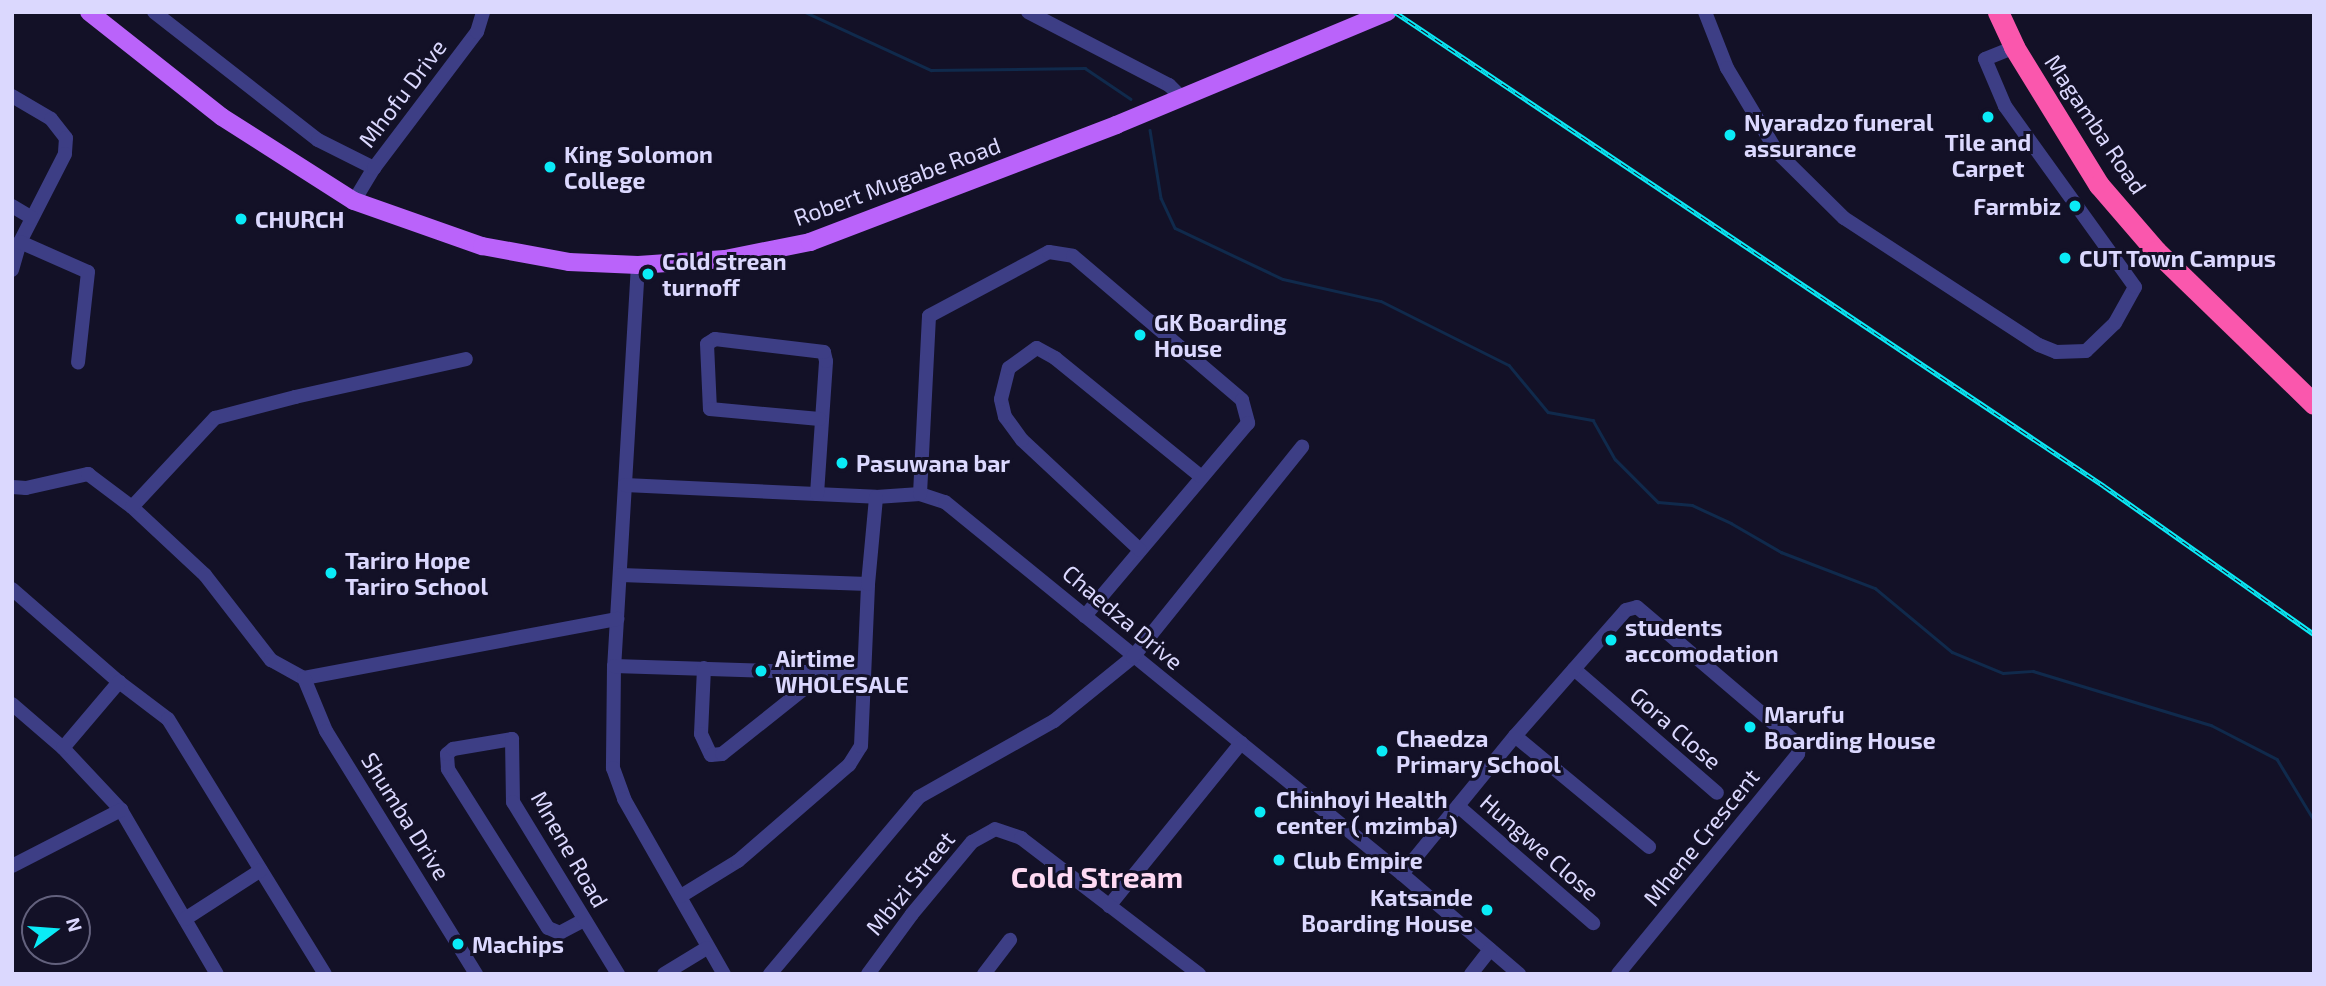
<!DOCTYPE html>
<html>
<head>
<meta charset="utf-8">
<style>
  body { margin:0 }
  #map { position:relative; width:2326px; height:986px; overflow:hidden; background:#131127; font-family:"Exo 2",sans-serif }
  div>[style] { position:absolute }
  .stream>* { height:2.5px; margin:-1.25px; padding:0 1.25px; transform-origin:1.25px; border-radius:1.25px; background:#102a4c }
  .minor>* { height:14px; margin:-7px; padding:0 7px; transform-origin:7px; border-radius:7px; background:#3d3e85 }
  .major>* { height:18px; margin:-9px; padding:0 9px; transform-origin:9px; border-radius:9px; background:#ba63fa }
  .highway>* { height:21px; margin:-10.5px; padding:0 10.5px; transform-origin:10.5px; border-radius:10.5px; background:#fa57ad }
  .rail>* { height:5px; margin-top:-2.5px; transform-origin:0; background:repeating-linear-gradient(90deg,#131127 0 8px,#0aebf7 0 16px); box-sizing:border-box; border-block:2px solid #0aebf7 }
  .dots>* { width:19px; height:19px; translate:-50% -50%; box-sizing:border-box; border:4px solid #131127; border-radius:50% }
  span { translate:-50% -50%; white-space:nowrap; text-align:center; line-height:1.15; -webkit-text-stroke:6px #131127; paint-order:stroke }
  .street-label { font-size:23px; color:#dbd8fe }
  .poi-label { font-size:23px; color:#dbd8fe; font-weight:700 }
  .left { translate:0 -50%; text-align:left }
  .right { translate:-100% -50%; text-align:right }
  .district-label { font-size:30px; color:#fedaf3; font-weight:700 }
  .frame { position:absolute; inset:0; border:14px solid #dbd8fe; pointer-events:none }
  .north { position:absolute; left:21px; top:895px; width:70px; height:70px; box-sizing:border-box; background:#131127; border:2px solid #63617d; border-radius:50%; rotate:74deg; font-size:19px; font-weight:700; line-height:28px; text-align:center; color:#dbd8fe }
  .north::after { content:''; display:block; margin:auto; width:24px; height:32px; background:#0aebf7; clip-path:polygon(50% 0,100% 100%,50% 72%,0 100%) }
</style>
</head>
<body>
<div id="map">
  <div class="stream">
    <div style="left:805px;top:12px;width:139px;rotate:24.7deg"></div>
    <div style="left:931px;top:70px;width:154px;rotate:-0.7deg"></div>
    <div style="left:1085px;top:68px;width:55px;rotate:34deg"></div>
    <div style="left:1150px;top:130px;width:69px;rotate:80.8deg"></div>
    <div style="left:1161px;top:198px;width:33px;rotate:65deg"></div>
    <div style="left:1175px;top:228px;width:119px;rotate:25.3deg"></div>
    <div style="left:1283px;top:279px;width:100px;rotate:12.7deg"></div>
    <div style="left:1381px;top:301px;width:143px;rotate:26.6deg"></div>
    <div style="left:1509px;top:365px;width:61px;rotate:50.3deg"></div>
    <div style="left:1548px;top:412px;width:46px;rotate:10.1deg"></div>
    <div style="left:1593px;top:420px;width:45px;rotate:60.6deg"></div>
    <div style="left:1615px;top:459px;width:61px;rotate:45deg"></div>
    <div style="left:1658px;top:502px;width:34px;rotate:5deg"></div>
    <div style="left:1692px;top:505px;width:43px;rotate:24.8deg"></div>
    <div style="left:1731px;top:523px;width:58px;rotate:30.1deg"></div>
    <div style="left:1781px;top:552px;width:101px;rotate:21deg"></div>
    <div style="left:1875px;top:588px;width:100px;rotate:39.7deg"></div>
    <div style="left:1952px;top:652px;width:55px;rotate:22.4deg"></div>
    <div style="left:2003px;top:673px;width:30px;rotate:-4deg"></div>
    <div style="left:2033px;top:671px;width:186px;rotate:16.9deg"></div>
    <div style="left:2211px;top:725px;width:74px;rotate:27.3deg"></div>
    <div style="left:2277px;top:759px;width:71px;rotate:58.8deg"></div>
  </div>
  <div class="minor">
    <div style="left:154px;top:12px;width:208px;rotate:38deg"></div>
    <div style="left:318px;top:140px;width:63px;rotate:26.6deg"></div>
    <div style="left:1028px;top:12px;width:159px;rotate:27.4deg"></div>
    <div style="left:1169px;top:85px;width:18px;rotate:45deg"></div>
    <div style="left:1705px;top:12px;width:60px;rotate:68.6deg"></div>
    <div style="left:1727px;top:68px;width:98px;rotate:59.2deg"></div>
    <div style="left:1777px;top:152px;width:94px;rotate:44.6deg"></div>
    <div style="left:1844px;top:218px;width:233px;rotate:33.1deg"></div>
    <div style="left:2039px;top:345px;width:18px;rotate:22deg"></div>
    <div style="left:2056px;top:352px;width:30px;rotate:-2deg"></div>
    <div style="left:2086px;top:351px;width:40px;rotate:-44deg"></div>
    <div style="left:2115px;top:323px;width:41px;rotate:-60.9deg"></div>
    <div style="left:2135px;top:287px;width:223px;rotate:-125.7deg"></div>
    <div style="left:2005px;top:106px;width:51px;rotate:-113.1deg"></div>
    <div style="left:1985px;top:59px;width:31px;rotate:-22deg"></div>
    <div style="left:12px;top:96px;width:45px;rotate:30.5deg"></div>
    <div style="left:51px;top:119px;width:24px;rotate:52deg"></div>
    <div style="left:66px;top:138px;width:16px;rotate:94deg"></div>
    <div style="left:65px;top:154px;width:99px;rotate:117.1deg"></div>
    <div style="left:20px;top:242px;width:29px;rotate:106deg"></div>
    <div style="left:354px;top:201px;width:39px;rotate:-59deg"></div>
    <div style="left:374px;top:168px;width:171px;rotate:-52.9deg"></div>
    <div style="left:477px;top:32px;width:21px;rotate:-73deg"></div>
    <div style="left:12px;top:206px;width:23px;rotate:31deg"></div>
    <div style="left:20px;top:242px;width:74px;rotate:23.8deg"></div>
    <div style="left:88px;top:272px;width:91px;rotate:96.3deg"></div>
    <div style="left:638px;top:265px;width:402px;rotate:93.4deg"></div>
    <div style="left:614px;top:666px;width:102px;rotate:90.6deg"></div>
    <div style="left:613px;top:768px;width:33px;rotate:70deg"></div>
    <div style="left:624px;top:799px;width:202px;rotate:60.3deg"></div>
    <div style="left:625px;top:485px;width:251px;rotate:2.7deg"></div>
    <div style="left:876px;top:497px;width:44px;rotate:-3.9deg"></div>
    <div style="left:920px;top:494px;width:26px;rotate:18deg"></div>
    <div style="left:945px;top:502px;width:589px;rotate:39.15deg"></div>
    <div style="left:1402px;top:874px;width:154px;rotate:40.5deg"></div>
    <div style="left:12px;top:487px;width:14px;rotate:4deg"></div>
    <div style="left:26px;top:488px;width:64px;rotate:-12.7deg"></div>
    <div style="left:88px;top:474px;width:55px;rotate:36.9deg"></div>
    <div style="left:132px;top:507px;width:100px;rotate:43deg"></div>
    <div style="left:205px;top:575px;width:108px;rotate:52.2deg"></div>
    <div style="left:271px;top:660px;width:38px;rotate:29deg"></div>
    <div style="left:304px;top:678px;width:319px;rotate:-10.7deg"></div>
    <div style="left:817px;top:494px;width:133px;rotate:-86.1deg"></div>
    <div style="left:826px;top:361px;width:9px;rotate:-103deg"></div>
    <div style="left:824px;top:352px;width:110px;rotate:-173.2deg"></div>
    <div style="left:715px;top:339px;width:9px;rotate:148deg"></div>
    <div style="left:707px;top:344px;width:65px;rotate:87.4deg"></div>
    <div style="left:710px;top:409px;width:110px;rotate:5.2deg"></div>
    <div style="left:920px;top:494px;width:178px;rotate:-87.1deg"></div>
    <div style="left:929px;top:316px;width:136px;rotate:-28.1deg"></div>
    <div style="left:1049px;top:252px;width:24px;rotate:9deg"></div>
    <div style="left:1073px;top:256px;width:222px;rotate:40.4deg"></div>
    <div style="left:1242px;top:400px;width:24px;rotate:75deg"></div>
    <div style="left:1248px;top:423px;width:253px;rotate:130.2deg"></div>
    <div style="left:132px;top:507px;width:122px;rotate:-47deg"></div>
    <div style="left:215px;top:418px;width:83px;rotate:-14.7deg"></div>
    <div style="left:295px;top:397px;width:175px;rotate:-12.5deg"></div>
    <div style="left:1140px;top:550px;width:161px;rotate:-137deg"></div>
    <div style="left:1022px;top:440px;width:29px;rotate:-126deg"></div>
    <div style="left:1005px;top:417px;width:18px;rotate:-103deg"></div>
    <div style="left:1001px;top:399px;width:32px;rotate:-76deg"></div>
    <div style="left:1009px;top:368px;width:34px;rotate:-36deg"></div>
    <div style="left:1037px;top:348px;width:21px;rotate:29deg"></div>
    <div style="left:1055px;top:358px;width:187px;rotate:39.1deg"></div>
    <div style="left:621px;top:575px;width:247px;rotate:2.1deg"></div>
    <div style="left:12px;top:589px;width:142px;rotate:41deg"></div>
    <div style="left:119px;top:682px;width:61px;rotate:37.1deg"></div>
    <div style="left:168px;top:719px;width:299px;rotate:58.4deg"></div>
    <div style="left:614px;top:666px;width:250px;rotate:1.8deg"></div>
    <div style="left:704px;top:668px;width:66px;rotate:92.6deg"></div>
    <div style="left:701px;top:734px;width:23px;rotate:65deg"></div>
    <div style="left:711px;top:755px;width:11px;rotate:-5deg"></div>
    <div style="left:722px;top:754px;width:130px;rotate:-38.5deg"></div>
    <div style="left:1574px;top:669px;width:189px;rotate:40.9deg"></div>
    <div style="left:304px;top:678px;width:57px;rotate:67.5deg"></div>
    <div style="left:326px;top:731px;width:286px;rotate:58.3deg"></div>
    <div style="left:12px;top:704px;width:67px;rotate:40.8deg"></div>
    <div style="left:63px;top:748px;width:85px;rotate:46.9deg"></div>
    <div style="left:121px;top:810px;width:190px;rotate:59.7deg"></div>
    <div style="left:1515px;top:736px;width:174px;rotate:39.6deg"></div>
    <div style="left:63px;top:748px;width:87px;rotate:-49.7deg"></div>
    <div style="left:1458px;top:806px;width:179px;rotate:40.9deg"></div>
    <div style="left:12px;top:866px;width:123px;rotate:-27.2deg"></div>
    <div style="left:1402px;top:874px;width:178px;rotate:-50.7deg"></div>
    <div style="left:1515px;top:736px;width:168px;rotate:-48.6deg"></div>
    <div style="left:1626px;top:610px;width:11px;rotate:-15deg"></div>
    <div style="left:1637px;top:607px;width:213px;rotate:40.4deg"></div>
    <div style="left:1799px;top:745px;width:9px;rotate:96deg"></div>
    <div style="left:1798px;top:754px;width:284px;rotate:129.3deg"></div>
    <div style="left:681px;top:896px;width:67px;rotate:-31.6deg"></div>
    <div style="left:738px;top:861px;width:147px;rotate:-40.9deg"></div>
    <div style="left:849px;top:765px;width:22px;rotate:-58deg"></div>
    <div style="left:861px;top:746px;width:162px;rotate:-87.5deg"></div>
    <div style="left:868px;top:584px;width:87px;rotate:-84.7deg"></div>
    <div style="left:1109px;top:906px;width:210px;rotate:-51deg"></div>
    <div style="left:185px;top:919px;width:90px;rotate:-32.8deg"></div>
    <div style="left:584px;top:920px;width:27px;rotate:152deg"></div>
    <div style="left:560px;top:933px;width:13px;rotate:-157deg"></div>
    <div style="left:548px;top:928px;width:188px;rotate:-122.2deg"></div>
    <div style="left:448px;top:769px;width:15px;rotate:-94deg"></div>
    <div style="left:447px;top:754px;width:8px;rotate:-40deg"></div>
    <div style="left:453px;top:749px;width:60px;rotate:-9.6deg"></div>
    <div style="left:512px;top:739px;width:63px;rotate:89.1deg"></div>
    <div style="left:513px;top:802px;width:202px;rotate:58.6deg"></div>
    <div style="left:664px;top:974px;width:50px;rotate:-31.2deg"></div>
    <div style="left:770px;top:974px;width:231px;rotate:-49.9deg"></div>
    <div style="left:919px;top:797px;width:155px;rotate:-29.4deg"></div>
    <div style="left:1054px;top:721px;width:102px;rotate:-39deg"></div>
    <div style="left:1133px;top:657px;width:270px;rotate:-51.2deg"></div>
    <div style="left:868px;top:974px;width:74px;rotate:-53.7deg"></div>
    <div style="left:912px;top:914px;width:94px;rotate:-50.2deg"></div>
    <div style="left:972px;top:842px;width:26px;rotate:-29deg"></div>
    <div style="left:995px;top:829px;width:28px;rotate:19deg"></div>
    <div style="left:1021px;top:838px;width:224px;rotate:37.4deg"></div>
    <div style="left:984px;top:974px;width:43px;rotate:-52.6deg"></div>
    <div style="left:1471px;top:974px;width:31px;rotate:-52deg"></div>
  </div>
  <div class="major">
    <div style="left:89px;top:12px;width:169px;rotate:38.3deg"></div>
    <div style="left:222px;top:117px;width:156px;rotate:32.5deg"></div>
    <div style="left:354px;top:201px;width:136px;rotate:19.4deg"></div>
    <div style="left:482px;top:246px;width:88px;rotate:10.4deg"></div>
    <div style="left:569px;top:262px;width:69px;rotate:2.5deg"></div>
    <div style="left:638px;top:265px;width:87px;rotate:-3.9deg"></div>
    <div style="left:725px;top:259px;width:87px;rotate:-11.3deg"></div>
    <div style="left:810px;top:242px;width:328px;rotate:-20.9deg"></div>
    <div style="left:1116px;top:125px;width:294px;rotate:-22.6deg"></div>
  </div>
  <div class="highway">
    <div style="left:1998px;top:12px;width:38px;rotate:65deg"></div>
    <div style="left:2014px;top:47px;width:162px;rotate:58.4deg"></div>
    <div style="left:2099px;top:185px;width:87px;rotate:49.2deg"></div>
    <div style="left:2156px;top:251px;width:220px;rotate:44.1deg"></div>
  </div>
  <div class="rail">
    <div style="left:1395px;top:12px;width:853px;rotate:33.76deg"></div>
    <div style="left:2104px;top:486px;width:257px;rotate:35.2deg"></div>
  </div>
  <div class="dots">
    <div style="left:1988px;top:117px;background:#0aebf7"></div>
    <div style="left:1730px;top:135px;background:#0aebf7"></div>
    <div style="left:550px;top:167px;background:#0aebf7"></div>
    <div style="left:2075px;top:206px;background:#0aebf7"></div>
    <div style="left:241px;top:219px;background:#0aebf7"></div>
    <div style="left:2065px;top:258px;background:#0aebf7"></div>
    <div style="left:648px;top:274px;background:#0aebf7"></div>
    <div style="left:1140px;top:335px;background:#0aebf7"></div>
    <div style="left:842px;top:463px;background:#0aebf7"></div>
    <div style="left:331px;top:573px;background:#0aebf7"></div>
    <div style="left:1611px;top:640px;background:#0aebf7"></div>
    <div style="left:761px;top:671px;background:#0aebf7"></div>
    <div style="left:1750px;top:727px;background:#0aebf7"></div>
    <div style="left:1382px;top:751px;background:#0aebf7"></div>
    <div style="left:1260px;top:812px;background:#0aebf7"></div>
    <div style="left:1279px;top:860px;background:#0aebf7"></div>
    <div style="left:1487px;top:910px;background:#0aebf7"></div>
    <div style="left:458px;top:944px;background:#0aebf7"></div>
  </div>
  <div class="street-label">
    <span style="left:402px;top:93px;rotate:-53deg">Mhofu Drive</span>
    <span style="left:2096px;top:124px;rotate:56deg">Magamba Road</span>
    <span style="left:897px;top:181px;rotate:-20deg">Robert Mugabe Road</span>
    <span style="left:1123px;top:617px;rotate:40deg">Chaedza Drive</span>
    <span style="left:1676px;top:728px;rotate:41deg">Gora Close</span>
    <span style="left:406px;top:816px;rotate:58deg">Shumba Drive</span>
    <span style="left:1701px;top:837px;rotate:-51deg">Mhene Crescent</span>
    <span style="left:1540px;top:847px;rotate:41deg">Hungwe Close</span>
    <span style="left:570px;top:849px;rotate:60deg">Mnene Road</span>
    <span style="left:910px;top:883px;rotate:-51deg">Mbizi Street</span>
  </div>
  <div class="poi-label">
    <span class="left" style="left:1744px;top:135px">Nyaradzo funeral<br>assurance</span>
    <span style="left:1988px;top:155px">Tile and<br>Carpet</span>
    <span class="left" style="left:564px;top:167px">King Solomon<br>College</span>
    <span class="right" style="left:2061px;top:206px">Farmbiz</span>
    <span class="left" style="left:255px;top:219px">CHURCH</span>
    <span class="left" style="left:2079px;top:258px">CUT Town Campus</span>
    <span class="left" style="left:662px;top:274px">Cold strean<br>turnoff</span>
    <span class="left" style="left:1154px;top:335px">GK Boarding<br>House</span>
    <span class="left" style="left:856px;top:463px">Pasuwana bar</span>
    <span class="left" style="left:345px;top:573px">Tariro Hope<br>Tariro School</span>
    <span class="left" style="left:1625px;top:640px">students<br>accomodation</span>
    <span class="left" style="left:775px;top:671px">Airtime<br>WHOLESALE</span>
    <span class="left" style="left:1764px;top:727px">Marufu<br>Boarding House</span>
    <span class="left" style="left:1396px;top:751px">Chaedza<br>Primary School</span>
    <span class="left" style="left:1276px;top:812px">Chinhoyi Health<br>center ( mzimba)</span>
    <span class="left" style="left:1293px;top:860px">Club Empire</span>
    <span class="right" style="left:1473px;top:910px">Katsande<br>Boarding House</span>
    <span class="left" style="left:472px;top:944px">Machips</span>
  </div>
  <div class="district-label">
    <span style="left:1097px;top:876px">Cold Stream</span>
  </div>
  <div class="frame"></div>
  <div class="north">N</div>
</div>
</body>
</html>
